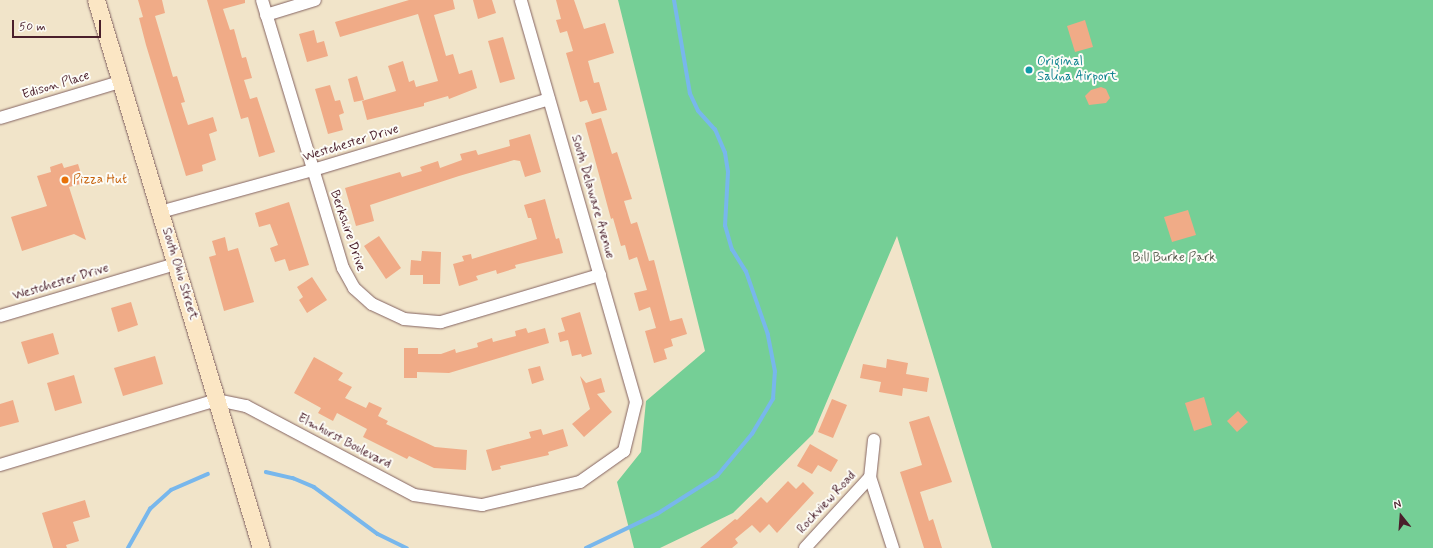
<!DOCTYPE html>
<html>
<head>
<meta charset="utf-8">
<style>
  body { margin:0 }
  #map { position:relative; width:1433px; height:548px; overflow:hidden; background:#f1e4c9; font-family:Mynerve,sans-serif }
  div>[style] { position:absolute }
  .green>* { inset:0; background:#75cf96 }
  .stream>* { height:3.5px; margin:-1.75px; padding:0 1.75px; transform-origin:1.75px; border-radius:1.75px; background:#78b7ec }
  .building>* { inset:0; background:#f0ab87 }
  .roads { filter:drop-shadow(0 0 1px #846462) drop-shadow(0 0 1px #846462) }
  .minor>* { height:12px; margin:-6px; padding:0 6px; transform-origin:6px; border-radius:6px; background:#fff }
  .secondary>* { height:17px; margin:-8.5px; padding:0 8.5px; transform-origin:8.5px; border-radius:8.5px; background:#fbe6c4 }
  .dots>* { width:11px; height:11px; translate:-50% -50%; box-sizing:border-box; border:2px solid #fdfcf7; border-radius:50% }
  span { translate:-50% -50%; white-space:nowrap; text-align:center; line-height:1.15; -webkit-text-stroke:4px #fdfcf7; paint-order:stroke }
  .culture-label { font-size:13px; color:#0d838f }
  .left { translate:0 -50%; text-align:left }
  .street-label { font-size:13px; color:#4a1f2b }
  .food-label { font-size:13px; color:#c56008 }
  .park-label { font-size:13px; color:#595d50 }
  .north { position:absolute; left:1381px; top:496px; width:40px; height:40px; -webkit-text-stroke:3px #fdfcf7; paint-order:stroke; rotate:343deg; font-size:11px; font-weight:700; line-height:16px; text-align:center; color:#4a1f2b }
  .north::after { content:''; display:block; margin:auto; width:14px; height:18px; background:#4a1f2b; clip-path:polygon(50% 0,100% 100%,50% 72%,0 100%) }
  .scale { position:absolute; left:12px; top:20px; width:89px; height:18px; box-sizing:border-box; border:2px solid #4a1f2b; border-top:0; padding-left:5px; font-size:12px; line-height:14px; white-space:nowrap; color:#4a1f2b; -webkit-text-stroke:3px #fdfcf7; paint-order:stroke }
</style>
</head>
<body>
<div id="map">
  <div class="green">
    <div style="clip-path:polygon(618px 0,1433px 0,1433px 548px,992px 548px,897px 236px,813px 434px,733px 513px,660px 548px,634px 548px,617px 482px,641px 452px,646px 401px,705px 351px)"></div>
  </div>
  <div class="stream">
    <div style="left:266px;top:472px;width:28px;rotate:13deg"></div>
    <div style="left:293px;top:478px;width:23px;rotate:23deg"></div>
    <div style="left:314px;top:487px;width:79px;rotate:36.3deg"></div>
    <div style="left:378px;top:534px;width:32px;rotate:26deg"></div>
    <div style="left:128px;top:548px;width:45px;rotate:-60.6deg"></div>
    <div style="left:150px;top:509px;width:28px;rotate:-42deg"></div>
    <div style="left:171px;top:490px;width:40px;rotate:-23.4deg"></div>
    <div style="left:586px;top:548px;width:79px;rotate:-25.6deg"></div>
    <div style="left:657px;top:514px;width:71px;rotate:-32.3deg"></div>
    <div style="left:717px;top:476px;width:55px;rotate:-50.2deg"></div>
    <div style="left:752px;top:434px;width:41px;rotate:-59deg"></div>
    <div style="left:773px;top:399px;width:27px;rotate:-86deg"></div>
    <div style="left:775px;top:372px;width:38px;rotate:-101deg"></div>
    <div style="left:768px;top:335px;width:67px;rotate:-109.2deg"></div>
    <div style="left:746px;top:272px;width:26px;rotate:-122deg"></div>
    <div style="left:732px;top:250px;width:25px;rotate:-106deg"></div>
    <div style="left:725px;top:226px;width:54px;rotate:-86.8deg"></div>
    <div style="left:728px;top:172px;width:19px;rotate:-99deg"></div>
    <div style="left:725px;top:153px;width:25px;rotate:-113deg"></div>
    <div style="left:715px;top:130px;width:25px;rotate:-132deg"></div>
    <div style="left:698px;top:111px;width:19px;rotate:-115deg"></div>
    <div style="left:690px;top:94px;width:95px;rotate:-99.7deg"></div>
  </div>
  <div class="building">
    <div style="clip-path:polygon(138px 0,162px 0,165px 13px,155px 16px,173px 77px,177px 76px,185px 102px,181px 103px,188px 125px,213px 117px,217px 131px,209px 134px,216px 160px,202px 165px,203px 171px,186px 176px,146px 45px,139px 18px,143px 17px)"></div>
    <div style="clip-path:polygon(207px 0,245px 0,245px 3px,223px 9px,230px 30px,234px 29px,242px 58px,246px 57px,252px 78px,244px 80px,250px 99px,257px 97px,275px 152px,259px 157px,248px 117px,241px 119px)"></div>
    <div style="clip-path:polygon(409px 0,453px 0,455px 9px,434px 15px,446px 56px,453px 54px,459px 74px,472px 70px,477px 88px,449px 99px,448px 96px,424px 103px,424px 106px,367px 120px,362px 101px,396px 91px,388px 66px,403px 61px,409px 82px,414px 80px,416px 87px,438px 81px,418px 14px,340px 37px,335px 22px)"></div>
    <div style="clip-path:polygon(473px 0,492px 0,496px 13px,478px 19px)"></div>
    <div style="clip-path:polygon(556px 0,574px 0,584px 29px,605px 23px,614px 53px,588px 61px,594px 83px,599px 82px,607px 110px,592px 114px,587px 100px,580px 102px,566px 53px,573px 51px,567px 31px,560px 33px,556px 20px,561px 19px)"></div>
    <div style="clip-path:polygon(1085px 20px,1093px 47px,1075px 52px,1067px 26px)"></div>
    <div style="clip-path:polygon(314px 30px,317px 43px,324px 41px,328px 56px,307px 62px,299px 34px)"></div>
    <div style="clip-path:polygon(503px 37px,515px 79px,500px 83px,488px 41px)"></div>
    <div style="clip-path:polygon(357px 76px,364px 100px,354px 102px,348px 79px)"></div>
    <div style="clip-path:polygon(330px 85px,335px 101px,340px 100px,344px 113px,339px 115px,343px 130px,328px 134px,315px 89px)"></div>
    <div style="clip-path:polygon(1101px 87px,1106px 89px,1110px 98px,1106px 103px,1089px 105px,1085px 96px,1091px 90px)"></div>
    <div style="clip-path:polygon(601px 118px,612px 154px,617px 152px,632px 199px,624px 201px,631px 224px,637px 222px,649px 261px,654px 260px,670px 321px,682px 318px,687px 334px,671px 339px,673px 346px,664px 349px,667px 359px,654px 363px,645px 331px,656px 328px,650px 307px,639px 311px,634px 293px,647px 290px,637px 257px,629px 260px,625px 245px,621px 246px,613px 218px,611px 219px,585px 123px)"></div>
    <div style="clip-path:polygon(530px 134px,541px 172px,525px 177px,520px 161px,514px 160px,459px 176px,370px 205px,374px 221px,356px 226px,345px 188px,400px 172px,402px 177px,422px 171px,420px 167px,438px 161px,440px 168px,462px 160px,460px 154px,476px 150px,478px 155px,510px 146px,509px 140px)"></div>
    <div style="clip-path:polygon(62px 163px,64px 168px,78px 164px,84px 183px,69px 187px,86px 240px,74px 234px,22px 251px,11px 217px,47px 206px,37px 176px,51px 172px,50px 167px)"></div>
    <div style="clip-path:polygon(545px 199px,556px 239px,559px 238px,563px 253px,515px 265px,516px 268px,497px 274px,496px 270px,476px 276px,478px 280px,459px 286px,453px 264px,464px 261px,462px 256px,471px 254px,472px 259px,537px 239px,531px 218px,528px 218px,524px 205px)"></div>
    <div style="clip-path:polygon(289px 202px,309px 265px,289px 271px,285px 259px,275px 262px,270px 248px,278px 245px,270px 224px,259px 227px,255px 213px)"></div>
    <div style="clip-path:polygon(1188px 210px,1196px 235px,1172px 242px,1164px 217px)"></div>
    <div style="clip-path:polygon(379px 236px,401px 268px,386px 279px,364px 246px)"></div>
    <div style="clip-path:polygon(225px 237px,228px 251px,238px 248px,254px 302px,224px 311px,209px 257px,216px 255px,212px 241px)"></div>
    <div style="clip-path:polygon(422px 251px,441px 252px,440px 284px,423px 284px,423px 275px,410px 275px,411px 260px,421px 261px)"></div>
    <div style="clip-path:polygon(312px 277px,327px 300px,307px 313px,299px 300px,303px 297px,297px 287px)"></div>
    <div style="clip-path:polygon(131px 302px,138px 325px,118px 332px,111px 308px)"></div>
    <div style="clip-path:polygon(580px 312px,592px 354px,582px 357px,581px 354px,572px 356px,568px 340px,560px 342px,558px 333px,565px 331px,561px 318px)"></div>
    <div style="clip-path:polygon(526px 328px,528px 333px,545px 328px,549px 343px,449px 373px,417px 372px,417px 378px,404px 378px,404px 348px,418px 348px,418px 354px,441px 354px,455px 349px,456px 353px,478px 347px,477px 343px,492px 338px,493px 342px,516px 336px,515px 331px)"></div>
    <div style="clip-path:polygon(53px 333px,59px 354px,28px 364px,21px 342px)"></div>
    <div style="clip-path:polygon(155px 356px,163px 384px,123px 396px,114px 368px)"></div>
    <div style="clip-path:polygon(314px 357px,343px 373px,338px 380px,352px 387px,345px 398px,366px 408px,369px 402px,382px 408px,378px 416px,388px 421px,386px 424px,435px 447px,467px 450px,466px 470px,434px 468px,409px 456px,407px 459px,363px 437px,367px 429px,337px 413px,333px 421px,318px 413px,321px 408px,294px 393px)"></div>
    <div style="clip-path:polygon(887px 359px,908px 363px,906px 374px,929px 378px,927px 392px,903px 388px,902px 396px,879px 392px,881px 382px,860px 378px,863px 364px,886px 368px)"></div>
    <div style="clip-path:polygon(540px 366px,544px 380px,532px 384px,528px 369px)"></div>
    <div style="clip-path:polygon(74px 375px,82px 403px,55px 411px,47px 383px)"></div>
    <div style="clip-path:polygon(580px 376px,586px 383px,601px 378px,605px 392px,597px 394px,612px 412px,584px 437px,572px 424px,590px 409px)"></div>
    <div style="clip-path:polygon(1204px 397px,1212px 425px,1194px 431px,1185px 403px)"></div>
    <div style="clip-path:polygon(832px 399px,847px 405px,833px 438px,818px 432px)"></div>
    <div style="clip-path:polygon(13px 400px,19px 422px,0 427px,0 404px)"></div>
    <div style="clip-path:polygon(1238px 411px,1248px 422px,1237px 432px,1227px 421px)"></div>
    <div style="clip-path:polygon(929px 416px,952px 482px,920px 492px,929px 521px,933px 519px,942px 548px,924px 548px,900px 472px,922px 465px,909px 422px)"></div>
    <div style="clip-path:polygon(541px 429px,543px 435px,563px 429px,568px 446px,548px 452px,549px 455px,500px 466px,501px 469px,492px 471px,486px 450px,531px 438px,529px 432px)"></div>
    <div style="clip-path:polygon(810px 444px,838px 460px,831px 472px,818px 465px,812px 474px,797px 466px)"></div>
    <div style="clip-path:polygon(788px 481px,796px 489px,803px 482px,814px 493px,777px 533px,769px 524px,760px 533px,752px 525px,735px 539px,738px 543px,732px 548px,700px 548px,735px 519px,737px 520px,761px 497px,767px 503px)"></div>
    <div style="clip-path:polygon(85px 500px,90px 517px,73px 522px,79px 541px,66px 545px,67px 548px,53px 548px,42px 513px)"></div>
  </div>
  <div class="roads">
    <div class="minor">
      <div style="left:262px;top:0;width:280px;rotate:73.2deg"></div>
      <div style="left:343px;top:268px;width:23px;rotate:61deg"></div>
      <div style="left:354px;top:288px;width:24px;rotate:42deg"></div>
      <div style="left:372px;top:304px;width:35px;rotate:25deg"></div>
      <div style="left:404px;top:319px;width:37px;rotate:5deg"></div>
      <div style="left:441px;top:322px;width:166px;rotate:-16.5deg"></div>
      <div style="left:266px;top:15px;width:51px;rotate:-17deg"></div>
      <div style="left:0;top:118px;width:125px;rotate:-16.7deg"></div>
      <div style="left:160px;top:212px;width:159px;rotate:-15.4deg"></div>
      <div style="left:313px;top:170px;width:246px;rotate:-16.7deg"></div>
      <div style="left:0;top:316px;width:184px;rotate:-16.5deg"></div>
      <div style="left:874px;top:440px;width:37px;rotate:96deg"></div>
      <div style="left:870px;top:477px;width:75px;rotate:72.1deg"></div>
      <div style="left:0;top:465px;width:227px;rotate:-16.7deg"></div>
      <div style="left:217px;top:400px;width:30px;rotate:12deg"></div>
      <div style="left:246px;top:406px;width:190px;rotate:27.9deg"></div>
      <div style="left:414px;top:495px;width:69px;rotate:8.4deg"></div>
      <div style="left:482px;top:505px;width:101px;rotate:-13.2deg"></div>
      <div style="left:580px;top:482px;width:54px;rotate:-35.2deg"></div>
      <div style="left:624px;top:451px;width:50px;rotate:-76.2deg"></div>
      <div style="left:636px;top:402px;width:418px;rotate:-106deg"></div>
      <div style="left:805px;top:548px;width:96px;rotate:-47.5deg"></div>
    </div>
    <div class="secondary">
      <div style="left:96px;top:0;width:572px;rotate:73.24deg"></div>
    </div>
  </div>
  <div class="dots">
    <div style="left:1029px;top:70px;background:#0f9aa8"></div>
    <div style="left:65px;top:180px;background:#e8710a"></div>
  </div>
  <div class="culture-label">
    <span class="left" style="left:1037px;top:70px">Original<br>Salina Airport</span>
  </div>
  <div class="street-label">
    <span style="left:56px;top:86px;rotate:-17deg">Edison Place</span>
    <span style="left:351px;top:144px;rotate:-17deg">Westchester Drive</span>
    <span style="left:592px;top:197px;rotate:74deg">South Delaware Avenue</span>
    <span style="left:347px;top:231px;rotate:71deg">Berkshire Drive</span>
    <span style="left:179px;top:274px;rotate:73deg">South Ohio Street</span>
    <span style="left:61px;top:283px;rotate:-17deg">Westchester Drive</span>
    <span style="left:344px;top:442px;rotate:28deg">Elmhurst Boulevard</span>
    <span style="left:827px;top:503px;rotate:-47deg">Rockview Road</span>
  </div>
  <div class="food-label">
    <span class="left" style="left:73px;top:180px">Pizza Hut</span>
  </div>
  <div class="park-label">
    <span style="left:1174px;top:258px">Bill Burke Park</span>
  </div>
  <div class="north">N</div>
  <div class="scale">50 m</div>
</div>
</body>
</html>
